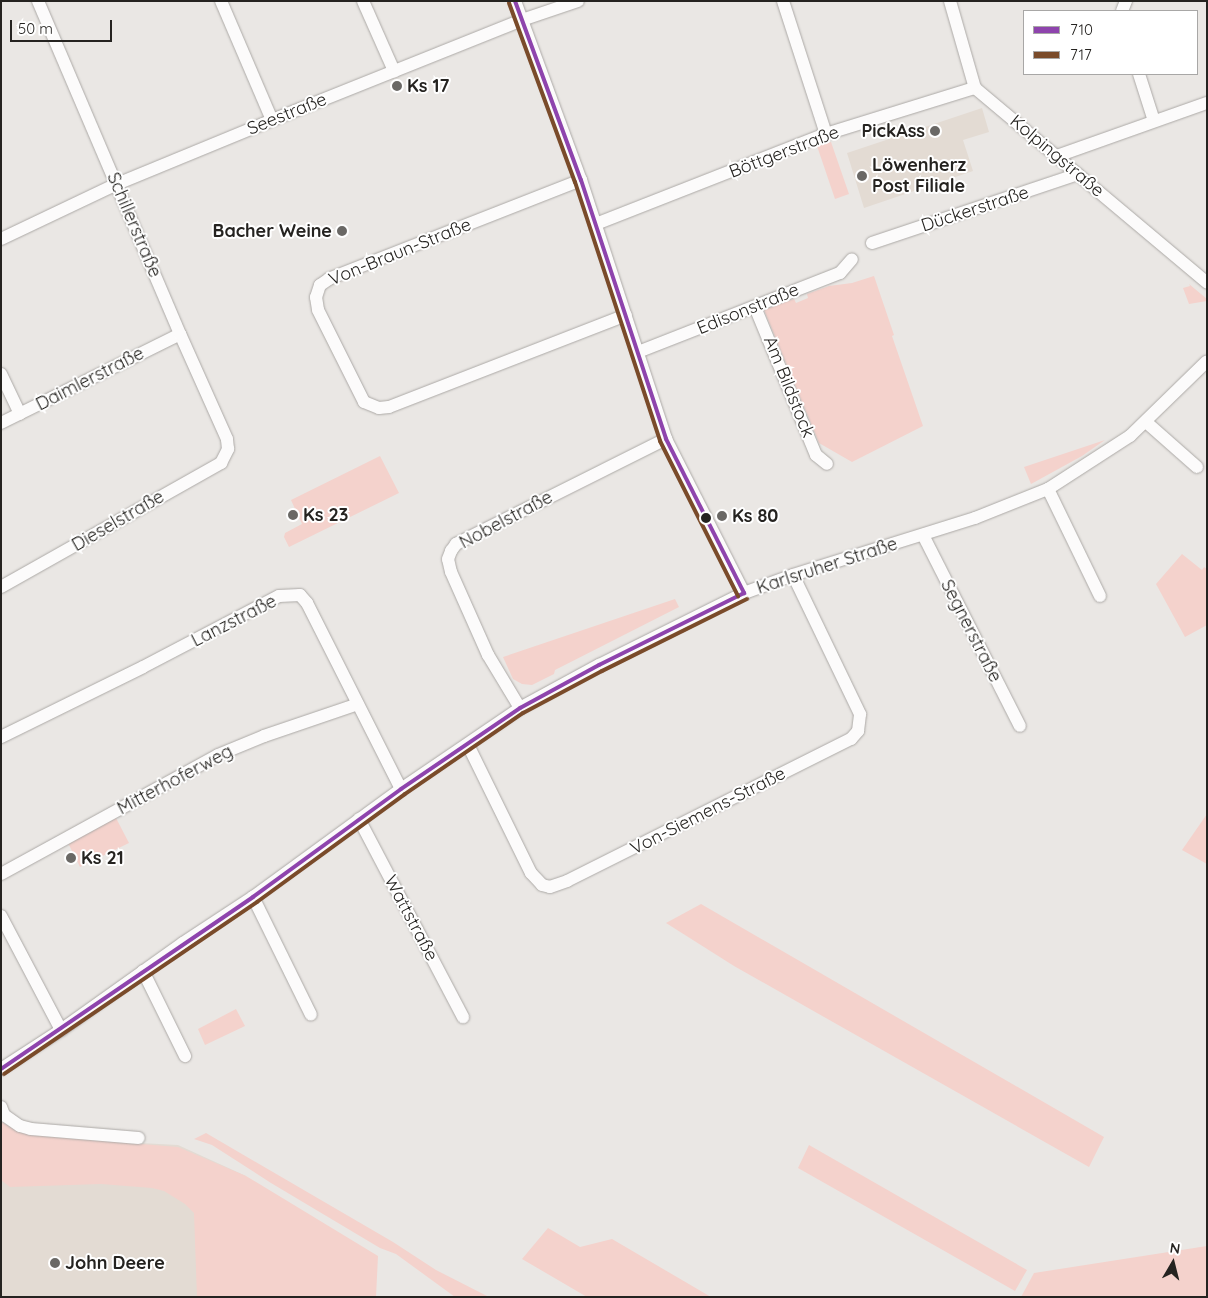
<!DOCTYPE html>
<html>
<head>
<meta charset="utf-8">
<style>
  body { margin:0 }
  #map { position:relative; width:1208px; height:1298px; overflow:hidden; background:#eae7e4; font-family:Quicksand,sans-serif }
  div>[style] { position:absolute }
  .built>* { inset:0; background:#e3dbd3 }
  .green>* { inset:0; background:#f4d2cc }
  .roads { filter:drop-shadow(0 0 1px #aca9a6) drop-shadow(0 0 1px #aca9a6) }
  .minor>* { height:12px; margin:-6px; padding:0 6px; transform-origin:6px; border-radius:6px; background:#fcfbfb }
  .bus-1>* { height:4px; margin:-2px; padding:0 2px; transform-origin:2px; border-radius:2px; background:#8e44ad }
  .bus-2>* { height:4px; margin:-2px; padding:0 2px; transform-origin:2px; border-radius:2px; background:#7a4b2a }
  .dots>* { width:14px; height:14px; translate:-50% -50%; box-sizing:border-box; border:2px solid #fff; border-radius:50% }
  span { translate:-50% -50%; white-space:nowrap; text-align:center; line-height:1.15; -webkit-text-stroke:4px #fff; paint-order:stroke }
  .poi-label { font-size:18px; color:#252320; font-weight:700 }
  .left { translate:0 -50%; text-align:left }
  .right { translate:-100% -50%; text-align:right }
  .street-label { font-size:18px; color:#252320 }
  .frame { position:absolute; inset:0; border:2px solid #252320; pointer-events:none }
  .legend { position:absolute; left:1023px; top:10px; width:175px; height:65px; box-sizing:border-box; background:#fff; border:1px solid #a8a7a6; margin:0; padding:6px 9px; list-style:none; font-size:15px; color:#252320 }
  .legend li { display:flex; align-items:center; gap:10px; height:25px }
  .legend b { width:25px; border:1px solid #a8a7a6 }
  .north { position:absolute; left:1148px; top:1238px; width:50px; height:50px; -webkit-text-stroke:4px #fff; paint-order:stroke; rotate:8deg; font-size:14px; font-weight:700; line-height:20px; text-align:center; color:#252320 }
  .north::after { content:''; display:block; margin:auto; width:18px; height:22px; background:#252320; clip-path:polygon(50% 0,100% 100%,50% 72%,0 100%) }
  .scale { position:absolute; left:10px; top:20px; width:102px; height:22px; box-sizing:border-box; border:2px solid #252320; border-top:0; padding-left:6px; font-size:15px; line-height:18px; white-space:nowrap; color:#252320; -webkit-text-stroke:4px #fff; paint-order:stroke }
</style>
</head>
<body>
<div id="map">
  <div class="built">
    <div style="clip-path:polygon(982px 108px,989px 132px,963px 140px,973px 171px,864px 208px,847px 153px)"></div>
    <div style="clip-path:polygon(1px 1124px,25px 1137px,178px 1145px,246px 1176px,251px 1297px,1px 1297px)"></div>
  </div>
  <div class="green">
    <div style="clip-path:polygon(831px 142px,849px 194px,835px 199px,817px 146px)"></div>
    <div style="clip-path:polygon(874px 276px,894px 335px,892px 336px,923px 426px,852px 462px,819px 443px,764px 310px,794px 299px,796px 303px,808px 298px,807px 294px,829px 286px,852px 283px)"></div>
    <div style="clip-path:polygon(1189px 284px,1207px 299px,1207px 301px,1189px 304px,1183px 288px,1190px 286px)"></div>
    <div style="clip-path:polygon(1105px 440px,1082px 456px,1031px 484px,1024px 467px)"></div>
    <div style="clip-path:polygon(380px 456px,399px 493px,289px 547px,284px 537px,285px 533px,302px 524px,291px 500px)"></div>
    <div style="clip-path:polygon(1182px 554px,1202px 570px,1204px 567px,1207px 569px,1207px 625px,1185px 637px,1156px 584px)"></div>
    <div style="clip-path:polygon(675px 599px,679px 607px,555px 670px,554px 674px,532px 685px,522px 684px,513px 679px,503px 657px)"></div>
    <div style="clip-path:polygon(1207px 814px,1207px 864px,1182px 850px)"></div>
    <div style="clip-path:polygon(116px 818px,129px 843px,80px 867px,68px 843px)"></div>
    <div style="clip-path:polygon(701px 904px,1104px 1137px,1089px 1167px,734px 966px,666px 923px)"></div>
    <div style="clip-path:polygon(236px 1009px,245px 1026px,205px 1045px,198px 1029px)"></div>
    <div style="clip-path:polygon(1px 1122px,30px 1135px,178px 1147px,246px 1176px,378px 1256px,376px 1297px,197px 1297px,194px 1213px,185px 1204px,164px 1191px,152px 1188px,101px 1184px,10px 1187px,1px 1180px)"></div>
    <div style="clip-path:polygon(206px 1133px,393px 1242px,436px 1270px,489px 1297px,455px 1297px,396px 1254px,380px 1248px,271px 1183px,212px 1145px,194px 1139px)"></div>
    <div style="clip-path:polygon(809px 1145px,1027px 1270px,1015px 1291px,798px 1168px)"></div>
    <div style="clip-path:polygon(548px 1228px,580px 1247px,612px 1239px,711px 1297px,587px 1297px,522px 1259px)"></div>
    <div style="clip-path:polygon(1207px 1246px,1207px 1297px,1021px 1297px,1034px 1273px)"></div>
  </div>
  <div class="roads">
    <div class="minor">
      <div style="left:221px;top:1px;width:129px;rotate:66.8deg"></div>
      <div style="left:363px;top:1px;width:77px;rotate:66.1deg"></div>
      <div style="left:515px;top:1px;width:191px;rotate:69.8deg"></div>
      <div style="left:581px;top:180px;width:273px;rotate:71.8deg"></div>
      <div style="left:666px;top:439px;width:173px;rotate:63.1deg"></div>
      <div style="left:783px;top:1px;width:140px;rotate:72.1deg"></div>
      <div style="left:950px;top:1px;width:91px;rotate:74deg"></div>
      <div style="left:975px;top:88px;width:303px;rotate:40deg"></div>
      <div style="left:1122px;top:11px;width:11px;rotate:-68deg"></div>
      <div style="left:1139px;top:74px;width:49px;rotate:72.3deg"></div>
      <div style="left:1057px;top:156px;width:159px;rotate:-19.5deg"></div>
      <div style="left:581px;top:180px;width:271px;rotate:158.6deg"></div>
      <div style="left:329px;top:279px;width:11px;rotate:146deg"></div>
      <div style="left:320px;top:285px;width:13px;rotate:108deg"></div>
      <div style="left:316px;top:297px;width:13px;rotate:81deg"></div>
      <div style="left:318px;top:310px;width:103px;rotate:63.4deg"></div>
      <div style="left:364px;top:402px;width:16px;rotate:22deg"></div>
      <div style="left:379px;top:408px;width:10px;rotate:-6deg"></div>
      <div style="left:389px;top:407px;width:254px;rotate:-21.2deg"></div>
      <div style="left:596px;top:224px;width:247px;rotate:-21.4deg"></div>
      <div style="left:826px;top:134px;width:156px;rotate:-17.2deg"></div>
      <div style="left:1px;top:239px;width:128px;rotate:-25.4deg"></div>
      <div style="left:117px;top:184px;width:168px;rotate:-22.4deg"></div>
      <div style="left:272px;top:120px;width:269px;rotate:-21.8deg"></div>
      <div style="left:522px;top:20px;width:59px;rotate:-18.7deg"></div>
      <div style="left:872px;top:243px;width:217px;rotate:-18.5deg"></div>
      <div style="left:755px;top:307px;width:160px;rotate:67.6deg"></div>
      <div style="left:816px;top:455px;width:14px;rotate:39deg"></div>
      <div style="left:638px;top:352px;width:217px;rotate:-21.4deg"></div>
      <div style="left:840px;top:273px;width:18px;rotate:-49deg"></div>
      <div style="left:1px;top:374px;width:44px;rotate:64.6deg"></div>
      <div style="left:1146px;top:422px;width:68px;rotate:41.4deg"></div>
      <div style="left:1px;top:423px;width:200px;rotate:-26.4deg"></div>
      <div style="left:1048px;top:489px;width:119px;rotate:64.1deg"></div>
      <div style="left:923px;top:535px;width:214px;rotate:63.1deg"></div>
      <div style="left:1px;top:587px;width:253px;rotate:-29.4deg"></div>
      <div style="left:221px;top:463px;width:16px;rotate:-63deg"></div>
      <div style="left:228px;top:449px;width:10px;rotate:-96deg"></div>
      <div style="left:227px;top:439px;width:115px;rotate:-114.1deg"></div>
      <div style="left:180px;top:334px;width:362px;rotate:-113.1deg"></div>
      <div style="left:520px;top:708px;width:62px;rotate:-121.1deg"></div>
      <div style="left:488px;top:655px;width:91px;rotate:-114deg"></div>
      <div style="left:451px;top:572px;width:13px;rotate:-103deg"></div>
      <div style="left:448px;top:559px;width:9px;rotate:-69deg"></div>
      <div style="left:451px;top:551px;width:9px;rotate:-54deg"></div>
      <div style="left:456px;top:544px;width:235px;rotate:-26.6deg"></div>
      <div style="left:1px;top:737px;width:158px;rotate:-26.2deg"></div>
      <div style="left:143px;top:667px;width:153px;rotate:-27.6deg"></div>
      <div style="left:279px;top:596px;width:21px;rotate:-3deg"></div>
      <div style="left:300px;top:595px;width:11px;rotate:49deg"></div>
      <div style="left:307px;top:603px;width:208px;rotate:63.2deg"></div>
      <div style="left:468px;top:745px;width:143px;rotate:63.8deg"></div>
      <div style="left:531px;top:873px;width:16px;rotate:47deg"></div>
      <div style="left:542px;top:885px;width:8px;rotate:14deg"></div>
      <div style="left:550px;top:887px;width:18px;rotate:-19deg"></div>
      <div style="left:567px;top:881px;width:318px;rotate:-26.6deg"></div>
      <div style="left:851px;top:739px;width:11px;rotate:-49deg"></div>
      <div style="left:858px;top:731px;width:17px;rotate:-83deg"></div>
      <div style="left:860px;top:714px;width:154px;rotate:-115.7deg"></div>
      <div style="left:359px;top:819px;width:224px;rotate:62.3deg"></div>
      <div style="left:1px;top:874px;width:247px;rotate:-28.7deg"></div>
      <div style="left:218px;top:755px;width:50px;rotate:-22.4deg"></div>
      <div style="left:264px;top:736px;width:99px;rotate:-18.8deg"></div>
      <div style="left:253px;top:897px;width:131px;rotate:63.8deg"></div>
      <div style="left:1px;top:916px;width:129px;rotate:62.2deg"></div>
      <div style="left:143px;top:971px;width:95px;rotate:63.7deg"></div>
      <div style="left:1px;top:1069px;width:72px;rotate:-33deg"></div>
      <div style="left:61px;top:1030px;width:150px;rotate:-35.5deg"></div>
      <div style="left:183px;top:943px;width:84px;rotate:-33.3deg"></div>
      <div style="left:253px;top:897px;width:183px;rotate:-36.1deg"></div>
      <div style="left:401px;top:789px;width:144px;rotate:-34.2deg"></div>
      <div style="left:520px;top:708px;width:90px;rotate:-28.6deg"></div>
      <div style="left:599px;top:665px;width:162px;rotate:-26.4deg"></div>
      <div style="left:744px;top:593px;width:52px;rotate:-20.2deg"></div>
      <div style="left:793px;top:575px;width:191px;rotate:-17.4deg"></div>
      <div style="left:975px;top:518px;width:79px;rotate:-21.7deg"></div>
      <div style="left:1048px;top:489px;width:98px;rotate:-32.9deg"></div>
      <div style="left:1130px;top:436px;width:107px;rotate:-44.2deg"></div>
      <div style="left:1px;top:1107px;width:9px;rotate:69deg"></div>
      <div style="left:4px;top:1115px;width:19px;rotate:35deg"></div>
      <div style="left:20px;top:1126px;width:11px;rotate:15deg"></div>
      <div style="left:31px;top:1129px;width:108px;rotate:4.8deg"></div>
    </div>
  </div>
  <div class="bus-1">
    <div style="left:515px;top:1px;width:191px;rotate:69.8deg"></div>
    <div style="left:581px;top:180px;width:273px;rotate:71.8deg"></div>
    <div style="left:666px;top:439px;width:173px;rotate:63.1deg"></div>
    <div style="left:1px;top:1069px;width:305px;rotate:-34.3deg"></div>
    <div style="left:253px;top:897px;width:183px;rotate:-36.1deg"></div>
    <div style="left:401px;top:789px;width:144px;rotate:-34.2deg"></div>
    <div style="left:520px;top:708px;width:90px;rotate:-28.6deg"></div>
    <div style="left:599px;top:665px;width:162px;rotate:-26.4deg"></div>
  </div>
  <div class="bus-2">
    <div style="left:509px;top:3px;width:191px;rotate:69.8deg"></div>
    <div style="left:575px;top:182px;width:273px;rotate:71.8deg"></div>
    <div style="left:660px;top:441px;width:174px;rotate:63.3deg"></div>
    <div style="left:4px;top:1074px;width:306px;rotate:-34.2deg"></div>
    <div style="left:257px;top:902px;width:183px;rotate:-36.1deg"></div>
    <div style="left:405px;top:794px;width:143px;rotate:-34.5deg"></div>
    <div style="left:523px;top:713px;width:89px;rotate:-28deg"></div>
    <div style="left:602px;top:671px;width:162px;rotate:-26.4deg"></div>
  </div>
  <div class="dots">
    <div style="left:397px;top:86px;background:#6a6865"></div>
    <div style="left:935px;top:131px;background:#6a6865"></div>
    <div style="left:862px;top:176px;background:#6a6865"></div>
    <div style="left:342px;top:231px;background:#6a6865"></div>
    <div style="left:293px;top:515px;background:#6a6865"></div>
    <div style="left:722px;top:516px;background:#6a6865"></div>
    <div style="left:706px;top:518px;background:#252320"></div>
    <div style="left:71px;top:858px;background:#6a6865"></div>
    <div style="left:55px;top:1263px;background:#6a6865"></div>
  </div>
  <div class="poi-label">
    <span class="left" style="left:407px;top:86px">Ks 17</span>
    <span class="right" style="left:925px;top:131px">PickAss</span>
    <span class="left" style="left:872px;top:176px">Löwenherz<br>Post Filiale</span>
    <span class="right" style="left:332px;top:231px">Bacher Weine</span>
    <span class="left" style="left:303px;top:515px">Ks 23</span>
    <span class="left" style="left:732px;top:516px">Ks 80</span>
    <span class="left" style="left:81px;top:858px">Ks 21</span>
    <span class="left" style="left:65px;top:1263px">John Deere</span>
  </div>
  <div class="street-label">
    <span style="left:287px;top:114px;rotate:-22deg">Seestraße</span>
    <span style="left:784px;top:152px;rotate:-21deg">Böttgerstraße</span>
    <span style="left:1057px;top:156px;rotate:40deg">Kolpingstraße</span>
    <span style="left:975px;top:209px;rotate:-18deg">Dückerstraße</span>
    <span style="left:134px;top:225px;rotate:67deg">Schillerstraße</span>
    <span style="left:400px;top:252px;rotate:-22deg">Von-Braun-Straße</span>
    <span style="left:748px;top:309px;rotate:-22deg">Edisonstraße</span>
    <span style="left:90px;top:379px;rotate:-27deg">Daimlerstraße</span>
    <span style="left:789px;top:387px;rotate:68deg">Am Bildstock</span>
    <span style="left:506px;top:520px;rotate:-28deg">Nobelstraße</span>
    <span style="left:118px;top:521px;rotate:-30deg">Dieselstraße</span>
    <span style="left:827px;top:566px;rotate:-18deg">Karlsruher Straße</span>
    <span style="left:234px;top:621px;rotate:-27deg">Lanzstraße</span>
    <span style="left:971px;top:631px;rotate:63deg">Segnerstraße</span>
    <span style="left:175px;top:780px;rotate:-28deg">Mitterhoferweg</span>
    <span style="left:708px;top:811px;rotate:-27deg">Von-Siemens-Straße</span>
    <span style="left:411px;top:918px;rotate:62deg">Wattstraße</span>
  </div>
  <div class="frame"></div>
  <ul class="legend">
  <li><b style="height:6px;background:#8e44ad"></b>710</li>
  <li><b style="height:6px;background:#7a4b2a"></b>717</li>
  </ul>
  <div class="north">N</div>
  <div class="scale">50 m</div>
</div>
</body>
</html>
